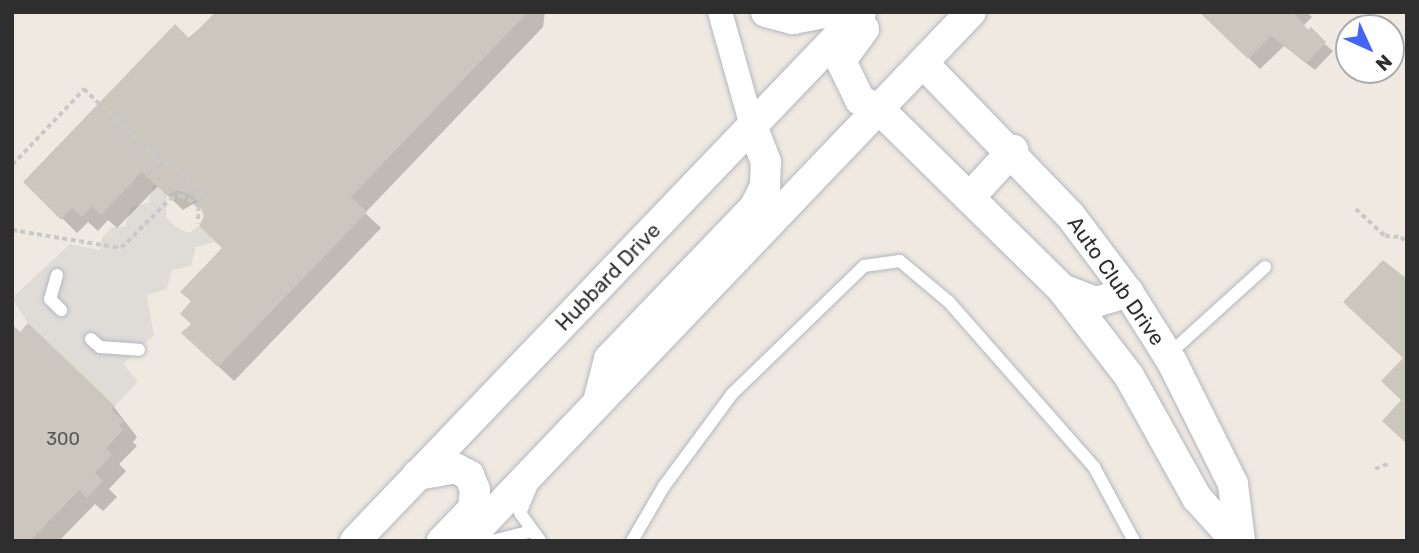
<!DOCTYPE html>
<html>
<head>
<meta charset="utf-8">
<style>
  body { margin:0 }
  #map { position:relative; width:1419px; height:553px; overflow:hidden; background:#efe9e1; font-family:Rubik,sans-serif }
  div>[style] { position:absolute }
  .plaza>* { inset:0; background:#dfdcd8 }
  .shadow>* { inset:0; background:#0003 }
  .building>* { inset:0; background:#cbc7bf }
  .path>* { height:3.5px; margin-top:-1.75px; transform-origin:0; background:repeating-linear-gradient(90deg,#c9c9c9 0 5px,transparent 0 8.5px) }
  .roads { filter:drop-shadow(0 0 2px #b4b7c1) drop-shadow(0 0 2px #b4b7c1) }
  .service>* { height:12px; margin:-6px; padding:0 6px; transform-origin:6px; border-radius:6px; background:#fff }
  .minor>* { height:24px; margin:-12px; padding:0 12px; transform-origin:12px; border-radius:12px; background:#fff }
  .tertiary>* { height:30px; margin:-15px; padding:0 15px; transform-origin:15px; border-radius:15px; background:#fff }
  span { translate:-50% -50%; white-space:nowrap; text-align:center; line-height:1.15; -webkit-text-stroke:6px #fff; paint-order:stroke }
  .number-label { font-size:18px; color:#555452 }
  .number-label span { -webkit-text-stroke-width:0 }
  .street-label { font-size:21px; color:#2e2e2e }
  .frame { position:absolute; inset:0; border:14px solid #2e2e2e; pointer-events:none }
  .north { position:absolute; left:1335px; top:14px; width:70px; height:70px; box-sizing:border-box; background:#fff; border:2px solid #ababab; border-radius:50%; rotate:135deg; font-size:19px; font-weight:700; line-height:28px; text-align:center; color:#2e2e2e }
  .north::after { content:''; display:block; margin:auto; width:24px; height:32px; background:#4264fb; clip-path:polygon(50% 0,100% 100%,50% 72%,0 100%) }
</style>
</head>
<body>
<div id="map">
  <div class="plaza">
    <div style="clip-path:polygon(154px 184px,167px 196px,166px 217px,176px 227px,189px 233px,199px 226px,215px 242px,196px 247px,191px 266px,172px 270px,167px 289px,147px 295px,154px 335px,123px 364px,138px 381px,115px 406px,28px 323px,12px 298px,70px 244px,100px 250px,102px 238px,111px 228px,125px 226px,131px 208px,149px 202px)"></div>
  </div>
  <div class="shadow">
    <div style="clip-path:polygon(218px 12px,545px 12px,543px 27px,365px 213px,381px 228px,234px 381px,199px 348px,193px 324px,193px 302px,224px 249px,202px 207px,193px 204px,183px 210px,158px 186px,117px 228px,108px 220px,98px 231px,88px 222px,77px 233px,26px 182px)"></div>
    <div style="clip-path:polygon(1202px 12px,1307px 12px,1312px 17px,1303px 26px,1333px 51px,1315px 70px,1284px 46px,1260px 69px)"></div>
    <div style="clip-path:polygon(12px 326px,114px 407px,137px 437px,133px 442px,137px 446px,119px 464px,126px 471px,109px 489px,117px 497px,103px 511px,95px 504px,59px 541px,12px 541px)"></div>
  </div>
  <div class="building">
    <div style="clip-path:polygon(215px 12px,528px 12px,351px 197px,367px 212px,218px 367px,181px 333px,191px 324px,180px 314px,191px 301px,180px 292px,222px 248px,199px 226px,204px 216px,197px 198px,177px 190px,167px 196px,142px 172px,101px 215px,92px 206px,82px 217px,72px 208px,61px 220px,23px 182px,175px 24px,190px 39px)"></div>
    <div style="clip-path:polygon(1199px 12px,1293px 12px,1308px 30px,1311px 27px,1326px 42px,1307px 63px,1271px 36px,1248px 59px)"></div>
    <div style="clip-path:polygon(1383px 260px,1407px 279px,1407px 444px,1382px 421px,1401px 400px,1381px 381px,1403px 358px,1343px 302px)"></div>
    <div style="clip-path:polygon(28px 323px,115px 406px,111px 410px,124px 421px,119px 426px,123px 430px,106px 448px,112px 455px,95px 473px,103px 481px,87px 498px,79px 490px,30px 541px,12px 541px,12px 324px,20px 332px)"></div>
  </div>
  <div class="path">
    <div style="left:12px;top:165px;width:105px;rotate:-46.5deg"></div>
    <div style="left:84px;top:89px;width:111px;rotate:43.9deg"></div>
    <div style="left:164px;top:166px;width:7px;rotate:-45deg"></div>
    <div style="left:169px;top:161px;width:46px;rotate:44.1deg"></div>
    <div style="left:202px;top:193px;width:10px;rotate:135deg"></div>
    <div style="left:1356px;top:209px;width:40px;rotate:43deg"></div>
    <div style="left:1385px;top:236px;width:16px;rotate:4deg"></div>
    <div style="left:1401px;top:237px;width:8px;rotate:45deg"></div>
    <div style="left:12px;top:230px;width:110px;rotate:9.4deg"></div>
    <div style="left:121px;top:248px;width:69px;rotate:-45deg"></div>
    <div style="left:170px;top:199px;width:12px;rotate:-20deg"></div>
    <div style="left:181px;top:195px;width:21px;rotate:31deg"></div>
    <div style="left:199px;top:206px;width:18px;rotate:93deg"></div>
    <div style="left:1375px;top:469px;width:16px;rotate:-22deg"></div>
  </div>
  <div class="roads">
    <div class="service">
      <div style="left:57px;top:275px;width:25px;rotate:106deg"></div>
      <div style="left:50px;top:299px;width:16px;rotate:45deg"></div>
      <div style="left:91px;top:339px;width:12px;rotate:42deg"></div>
      <div style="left:100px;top:347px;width:39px;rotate:4deg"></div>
      <div style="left:1168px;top:355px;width:131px;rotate:-42.2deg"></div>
      <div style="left:532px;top:485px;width:30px;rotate:113deg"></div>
      <div style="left:520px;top:513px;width:34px;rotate:54deg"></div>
      <div style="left:492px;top:541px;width:41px;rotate:-14deg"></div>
      <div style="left:632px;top:541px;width:64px;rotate:-59.8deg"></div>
      <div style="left:664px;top:486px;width:114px;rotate:-53.5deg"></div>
      <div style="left:732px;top:394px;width:184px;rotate:-44.1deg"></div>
      <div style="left:864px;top:266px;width:36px;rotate:-8deg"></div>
      <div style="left:900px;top:261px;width:64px;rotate:39.9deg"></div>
      <div style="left:949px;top:302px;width:220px;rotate:48.7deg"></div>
      <div style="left:1094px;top:467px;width:84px;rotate:61.6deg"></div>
    </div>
    <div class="minor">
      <div style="left:720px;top:12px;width:118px;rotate:74.3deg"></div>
    </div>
    <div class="tertiary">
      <div style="left:766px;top:12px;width:28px;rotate:15deg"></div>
      <div style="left:793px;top:19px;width:38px;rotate:-11deg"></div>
      <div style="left:864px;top:29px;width:39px;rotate:126deg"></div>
      <div style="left:841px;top:61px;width:43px;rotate:64deg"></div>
      <div style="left:860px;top:100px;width:22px;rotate:27deg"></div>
      <div style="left:880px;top:110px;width:255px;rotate:44.5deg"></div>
      <div style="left:1062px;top:289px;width:110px;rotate:52.4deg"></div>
      <div style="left:1129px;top:376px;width:140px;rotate:60.9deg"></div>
      <div style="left:1197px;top:498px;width:58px;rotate:47.8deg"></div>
      <div style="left:923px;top:63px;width:211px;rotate:46deg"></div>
      <div style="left:1070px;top:215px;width:96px;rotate:53deg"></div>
      <div style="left:1128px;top:292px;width:83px;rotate:57.8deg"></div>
      <div style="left:1172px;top:362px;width:136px;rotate:63.4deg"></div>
      <div style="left:1233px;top:484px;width:57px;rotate:83deg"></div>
      <div style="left:970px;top:197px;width:64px;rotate:-47.5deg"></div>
      <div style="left:1062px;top:289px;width:36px;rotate:21deg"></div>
      <div style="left:1096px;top:302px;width:34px;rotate:-17deg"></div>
      <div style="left:598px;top:402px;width:44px;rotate:-75.7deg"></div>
      <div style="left:609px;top:359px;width:209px;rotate:-46.2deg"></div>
      <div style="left:754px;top:208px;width:25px;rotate:-63deg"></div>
      <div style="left:765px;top:186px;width:24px;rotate:-88deg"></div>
      <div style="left:766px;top:162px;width:39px;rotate:-111deg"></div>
      <div style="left:417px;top:475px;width:39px;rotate:-10deg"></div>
      <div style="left:455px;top:468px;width:16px;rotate:27deg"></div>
      <div style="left:469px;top:475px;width:16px;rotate:68deg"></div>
      <div style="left:475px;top:490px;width:19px;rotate:96deg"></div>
      <div style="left:473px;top:509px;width:45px;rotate:134.1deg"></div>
      <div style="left:355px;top:541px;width:732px;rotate:-46.27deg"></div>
      <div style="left:466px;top:541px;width:731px;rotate:-46.33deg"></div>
    </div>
  </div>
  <div class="number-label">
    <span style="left:63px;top:439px">300</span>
  </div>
  <div class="street-label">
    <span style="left:608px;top:277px;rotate:-46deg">Hubbard Drive</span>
    <span style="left:1116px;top:281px;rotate:55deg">Auto Club Drive</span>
  </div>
  <div class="frame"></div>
  <div class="north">N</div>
</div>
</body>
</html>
